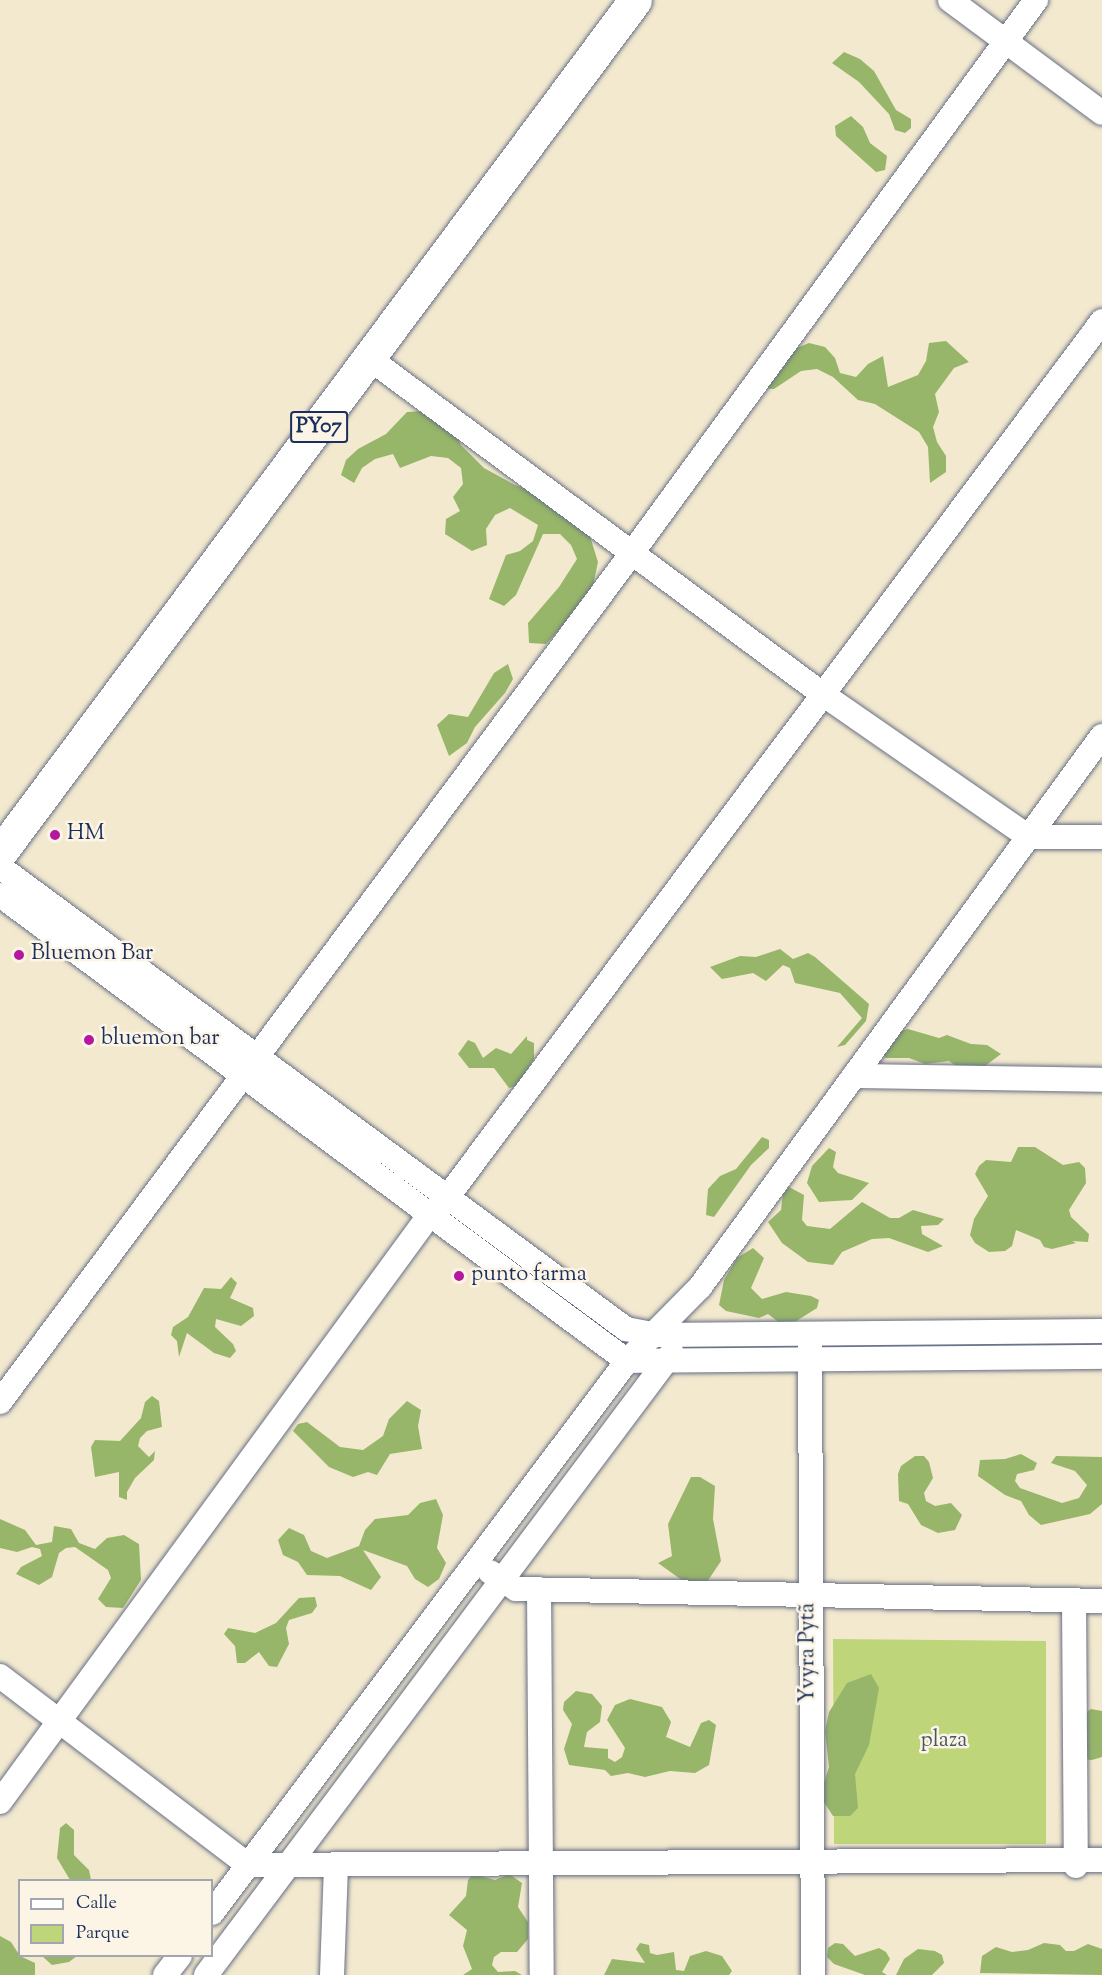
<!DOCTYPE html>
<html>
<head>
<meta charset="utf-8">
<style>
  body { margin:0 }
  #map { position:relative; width:1102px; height:1975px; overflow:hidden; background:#f3e9cf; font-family:"Sorts Mill Goudy",serif }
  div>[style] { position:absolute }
  .green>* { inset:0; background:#bfd579 }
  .forest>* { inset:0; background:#97b669 }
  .roads { filter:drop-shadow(0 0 2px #677086) drop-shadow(0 0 2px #677086) }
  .minor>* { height:24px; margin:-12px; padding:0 12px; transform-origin:12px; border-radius:12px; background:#fff }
  .highway>* { height:33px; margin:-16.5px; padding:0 16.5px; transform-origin:16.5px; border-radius:16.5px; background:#fff }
  .dots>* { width:16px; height:16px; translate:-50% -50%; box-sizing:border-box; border:3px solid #fcf5e5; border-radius:50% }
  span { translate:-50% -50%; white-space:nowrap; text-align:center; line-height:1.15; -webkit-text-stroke:5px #fcf5e5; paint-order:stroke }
  .shield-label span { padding:2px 4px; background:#fcf5e5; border:2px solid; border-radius:4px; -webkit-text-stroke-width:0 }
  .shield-label { font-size:21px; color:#1b2f5e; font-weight:700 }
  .poi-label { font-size:22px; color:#1b2f5e }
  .left { translate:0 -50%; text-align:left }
  .street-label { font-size:22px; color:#1b2f5e }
  .park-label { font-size:22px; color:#445865 }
  .legend { position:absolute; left:18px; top:1879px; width:195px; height:78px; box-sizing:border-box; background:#fcf5e5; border:2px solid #a2a6af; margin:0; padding:8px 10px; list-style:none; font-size:18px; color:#1b2f5e }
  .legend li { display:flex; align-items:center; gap:12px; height:30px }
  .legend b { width:30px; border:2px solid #a2a6af }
</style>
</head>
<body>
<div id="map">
  <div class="green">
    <div style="clip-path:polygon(833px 1639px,1046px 1641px,1046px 1844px,834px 1844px)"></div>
  </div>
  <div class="forest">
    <div style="clip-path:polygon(844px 52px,860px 59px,874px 71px,896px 110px,911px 119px,911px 128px,905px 133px,895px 130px,889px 114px,859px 82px,832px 63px)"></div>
    <div style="clip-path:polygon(851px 116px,863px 127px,870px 143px,887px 156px,885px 170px,876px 172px,836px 136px,835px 126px)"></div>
    <div style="clip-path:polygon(946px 341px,969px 362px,954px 368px,935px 394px,939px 412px,933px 427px,937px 442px,946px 456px,946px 472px,930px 483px,928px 447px,919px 432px,875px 404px,858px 400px,833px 377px,817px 369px,801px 371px,774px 389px,757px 388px,792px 350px,809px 343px,825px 347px,835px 358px,840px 373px,856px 377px,868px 364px,883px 356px,888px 387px,918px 375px,926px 361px,929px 343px)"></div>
    <div style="clip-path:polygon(424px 411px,454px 430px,461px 445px,484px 468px,515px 485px,548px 497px,588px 530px,598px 562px,591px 595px,546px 644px,529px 643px,528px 623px,559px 587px,577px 559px,571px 545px,560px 534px,543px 534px,516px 595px,504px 606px,489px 599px,506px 555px,520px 551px,533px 541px,538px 525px,510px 508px,495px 515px,486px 529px,487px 545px,472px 551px,445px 534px,446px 519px,460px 511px,453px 497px,463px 484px,461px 468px,448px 458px,431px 456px,400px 468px,393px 454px,375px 459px,362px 468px,354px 483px,341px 475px,346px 460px,358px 449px,386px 434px,407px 412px)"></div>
    <div style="clip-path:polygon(508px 664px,513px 679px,505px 693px,475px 727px,467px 743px,449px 756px,437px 725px,449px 714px,468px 717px,494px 673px)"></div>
    <div style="clip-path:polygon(780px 949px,793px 959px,808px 953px,815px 957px,869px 1004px,866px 1021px,845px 1045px,837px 1047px,862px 1018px,840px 993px,795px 983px,790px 968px,783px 965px,766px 981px,753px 973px,722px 979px,710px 967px,740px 956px,756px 957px)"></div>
    <div style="clip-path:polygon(908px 1029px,939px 1038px,947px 1035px,971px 1044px,987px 1045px,1001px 1054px,981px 1069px,956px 1066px,949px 1061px,925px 1064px,909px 1058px,883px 1058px,886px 1057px,880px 1055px,900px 1031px)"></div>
    <div style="clip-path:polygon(527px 1036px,527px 1040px,534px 1043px,534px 1059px,517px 1086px,509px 1088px,494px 1068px,469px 1068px,458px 1054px,468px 1040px,475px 1043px,483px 1058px,496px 1048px,511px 1054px)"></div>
    <div style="clip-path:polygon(762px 1137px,769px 1140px,769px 1148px,751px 1165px,714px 1217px,706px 1215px,708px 1189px,720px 1176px,736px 1169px)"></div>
    <div style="clip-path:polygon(1018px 1147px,1035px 1147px,1063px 1165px,1079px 1162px,1085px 1168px,1086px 1183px,1069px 1210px,1071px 1217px,1089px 1234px,1088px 1242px,1072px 1241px,1076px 1243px,1052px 1249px,1044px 1247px,1040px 1240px,1016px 1230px,1012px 1246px,1005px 1251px,989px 1252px,975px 1243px,970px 1235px,974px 1219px,988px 1196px,975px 1174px,979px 1166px,986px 1160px,1011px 1162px)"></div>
    <div style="clip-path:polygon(829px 1148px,836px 1152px,833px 1167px,838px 1173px,869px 1183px,852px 1200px,819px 1202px,807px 1183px,812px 1166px)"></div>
    <div style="clip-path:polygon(789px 1187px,804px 1195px,802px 1220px,807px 1226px,830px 1229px,862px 1202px,890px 1218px,899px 1218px,913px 1210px,944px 1219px,938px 1225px,921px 1226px,922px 1234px,943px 1246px,928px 1252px,889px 1238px,872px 1239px,842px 1252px,833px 1265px,808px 1262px,782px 1243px,768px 1222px,781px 1210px,783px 1193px)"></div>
    <div style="clip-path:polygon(753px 1248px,764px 1258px,751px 1288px,762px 1299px,786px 1292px,811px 1296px,819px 1300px,817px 1308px,790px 1325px,781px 1324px,768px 1314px,759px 1318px,726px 1311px,719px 1305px,724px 1280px,737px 1258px)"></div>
    <div style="clip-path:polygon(231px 1277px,237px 1283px,230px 1298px,253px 1308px,254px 1316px,241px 1326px,216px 1319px,215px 1327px,233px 1344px,236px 1351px,230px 1358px,214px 1353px,187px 1333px,179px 1357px,177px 1341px,171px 1335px,173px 1327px,188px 1317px,204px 1288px,221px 1289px)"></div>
    <div style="clip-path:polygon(152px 1396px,159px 1401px,162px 1427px,147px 1431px,140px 1438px,138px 1446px,149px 1457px,155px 1451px,154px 1460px,135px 1478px,127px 1492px,127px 1500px,119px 1497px,119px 1472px,95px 1477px,91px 1447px,95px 1440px,120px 1441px,141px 1418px,145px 1402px)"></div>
    <div style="clip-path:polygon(407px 1401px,421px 1410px,418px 1426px,422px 1449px,390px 1454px,377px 1475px,368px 1472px,353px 1477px,329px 1467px,293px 1431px,298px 1424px,307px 1422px,340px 1447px,363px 1450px,383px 1436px,389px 1419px)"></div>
    <div style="clip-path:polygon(1021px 1454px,1037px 1463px,1034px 1470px,1017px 1474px,1015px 1481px,1020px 1488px,1062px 1503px,1079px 1498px,1087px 1485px,1075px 1471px,1051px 1463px,1056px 1456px,1102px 1457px,1102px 1504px,1090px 1514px,1041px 1525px,1029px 1515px,1021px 1501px,1005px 1495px,978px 1476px,980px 1460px,1005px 1459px)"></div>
    <div style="clip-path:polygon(915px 1456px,924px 1456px,929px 1462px,933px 1478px,924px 1493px,926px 1501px,935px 1506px,951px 1503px,962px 1515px,955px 1530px,938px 1533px,921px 1525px,908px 1504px,899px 1501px,898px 1474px,901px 1466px)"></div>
    <div style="clip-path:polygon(691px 1477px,700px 1477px,715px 1486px,713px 1519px,721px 1561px,707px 1582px,690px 1586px,658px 1563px,672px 1556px,668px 1524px)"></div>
    <div style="clip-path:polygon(436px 1499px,443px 1515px,437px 1548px,446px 1563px,439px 1579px,428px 1587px,415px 1579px,407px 1566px,363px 1550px,381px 1577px,371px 1590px,340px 1576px,307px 1575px,298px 1562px,283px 1555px,278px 1540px,289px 1528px,304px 1535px,311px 1551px,327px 1558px,359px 1546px,365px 1530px,375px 1519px,408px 1515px,420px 1503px)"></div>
    <div style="clip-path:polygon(0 1519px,25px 1530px,36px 1545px,52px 1542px,54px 1526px,71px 1529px,79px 1543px,95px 1549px,107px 1538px,124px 1535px,139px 1544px,141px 1580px,123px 1608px,106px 1607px,98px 1599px,111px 1578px,108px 1570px,75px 1547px,66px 1548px,59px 1553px,52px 1577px,39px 1585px,16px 1574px,21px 1567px,42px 1556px,40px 1549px,32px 1547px,17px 1552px,0 1548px)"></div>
    <div style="clip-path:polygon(315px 1597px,317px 1606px,312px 1613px,289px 1620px,286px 1628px,289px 1644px,277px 1667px,269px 1666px,259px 1652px,245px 1663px,237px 1663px,235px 1646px,224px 1634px,228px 1628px,255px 1633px,276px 1623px,299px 1598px)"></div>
    <div style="clip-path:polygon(871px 1674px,879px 1688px,869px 1745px,855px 1774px,858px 1808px,850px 1816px,833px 1816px,820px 1796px,829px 1767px,825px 1731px,829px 1712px,847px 1683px)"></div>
    <div style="clip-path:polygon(576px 1691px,592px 1694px,602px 1706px,600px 1722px,587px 1732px,584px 1747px,608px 1749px,608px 1758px,615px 1762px,622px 1757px,625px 1748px,607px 1720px,615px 1705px,630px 1699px,662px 1707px,671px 1722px,666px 1737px,690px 1747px,701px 1723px,709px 1720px,716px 1725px,709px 1765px,695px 1773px,670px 1771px,645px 1777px,628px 1773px,611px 1776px,605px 1770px,569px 1765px,564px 1749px,572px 1724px,563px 1710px,564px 1702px)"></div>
    <div style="clip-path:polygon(1091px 1709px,1102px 1711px,1102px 1757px,1092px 1760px,1082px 1759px,1084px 1714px)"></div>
    <div style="clip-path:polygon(66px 1823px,74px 1830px,74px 1855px,89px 1870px,91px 1880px,70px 1880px,57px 1858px,60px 1828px)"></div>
    <div style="clip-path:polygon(473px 1874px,495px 1880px,509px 1874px,522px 1883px,518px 1907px,528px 1922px,528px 1939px,517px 1952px,501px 1952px,494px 1957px,492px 1965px,498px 1972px,515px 1971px,522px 1975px,463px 1975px,472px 1969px,463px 1946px,467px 1930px,449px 1915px,466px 1896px,468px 1880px)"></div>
    <div style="clip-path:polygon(0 1936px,11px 1942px,20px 1956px,35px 1963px,35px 1975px,0 1975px)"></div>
    <div style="clip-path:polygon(640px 1943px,649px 1945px,650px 1953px,657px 1955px,674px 1952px,676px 1970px,684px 1971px,690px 1956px,706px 1951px,722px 1956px,732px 1971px,729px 1975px,604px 1975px,612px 1959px,645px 1963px,636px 1949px)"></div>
    <div style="clip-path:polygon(835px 1943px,843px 1944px,855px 1956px,879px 1948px,886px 1952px,890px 1959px,882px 1972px,887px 1975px,865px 1975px,834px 1964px,827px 1957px,828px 1948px)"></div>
    <div style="clip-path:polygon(1044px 1943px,1060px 1945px,1066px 1951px,1074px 1951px,1088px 1944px,1102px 1949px,1102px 1975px,980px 1973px,982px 1956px,996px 1947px,1012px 1952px,1028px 1950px)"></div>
    <div style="clip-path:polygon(918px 1949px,935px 1951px,942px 1955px,944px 1963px,932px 1975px,896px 1975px,904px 1959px)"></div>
    <div style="clip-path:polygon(42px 1956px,77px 1956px,69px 1962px,52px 1965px)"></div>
  </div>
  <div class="roads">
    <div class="minor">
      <div style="left:950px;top:0;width:189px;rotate:36.6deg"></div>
      <div style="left:370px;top:359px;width:561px;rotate:36.52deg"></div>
      <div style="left:821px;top:693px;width:253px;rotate:34.7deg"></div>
      <div style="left:1029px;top:837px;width:73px"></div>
      <div style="left:0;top:867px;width:778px;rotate:36.43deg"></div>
      <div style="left:626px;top:1329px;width:32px;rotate:11deg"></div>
      <div style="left:657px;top:1335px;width:445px;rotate:-0.5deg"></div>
      <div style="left:0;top:895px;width:781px;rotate:36.62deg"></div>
      <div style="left:627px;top:1361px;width:475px;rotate:-0.5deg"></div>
      <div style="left:854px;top:1076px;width:248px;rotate:0.9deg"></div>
      <div style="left:810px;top:1345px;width:630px;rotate:89.73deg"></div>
      <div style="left:0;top:1402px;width:1058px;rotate:-53.34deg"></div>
      <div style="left:632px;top:553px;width:685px;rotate:-53.85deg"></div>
      <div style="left:490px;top:1572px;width:31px;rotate:33deg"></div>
      <div style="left:516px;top:1589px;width:586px;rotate:1.17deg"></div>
      <div style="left:539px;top:1589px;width:386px;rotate:89.6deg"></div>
      <div style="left:1074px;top:1600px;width:266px;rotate:89.6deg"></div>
      <div style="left:0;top:1676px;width:312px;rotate:37.3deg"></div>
      <div style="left:248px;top:1865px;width:854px;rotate:-0.34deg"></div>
      <div style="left:0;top:1802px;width:725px;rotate:-53.81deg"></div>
      <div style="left:428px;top:1217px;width:25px;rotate:-45deg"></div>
      <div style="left:446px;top:1199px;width:1096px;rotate:-53.23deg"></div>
      <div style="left:212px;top:1913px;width:691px;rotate:-53.06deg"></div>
      <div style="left:627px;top:1361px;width:104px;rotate:-45.4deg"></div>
      <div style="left:700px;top:1287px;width:682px;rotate:-53.89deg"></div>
      <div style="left:165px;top:1975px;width:24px;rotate:-52deg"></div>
      <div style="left:206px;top:1975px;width:777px;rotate:-53.16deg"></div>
      <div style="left:332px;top:1975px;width:110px;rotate:-87.9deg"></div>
    </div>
    <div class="highway">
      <div style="left:0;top:853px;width:1063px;rotate:-53.33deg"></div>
    </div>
  </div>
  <div class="dots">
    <div style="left:55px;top:835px;background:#b5179e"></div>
    <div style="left:19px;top:955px;background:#b5179e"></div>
    <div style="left:89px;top:1040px;background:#b5179e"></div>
    <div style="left:459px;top:1276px;background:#b5179e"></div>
  </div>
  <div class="shield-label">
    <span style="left:319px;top:427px">PY07</span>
  </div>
  <div class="poi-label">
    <span class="left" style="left:67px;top:835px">HM</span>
    <span class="left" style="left:31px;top:955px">Bluemon Bar</span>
    <span class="left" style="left:101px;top:1040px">bluemon bar</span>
    <span class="left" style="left:471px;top:1276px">punto farma</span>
  </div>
  <div class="street-label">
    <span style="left:809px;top:1653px;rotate:-90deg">Yvyra Pytã</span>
  </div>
  <div class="park-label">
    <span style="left:944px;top:1742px">plaza</span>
  </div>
  <ul class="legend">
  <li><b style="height:8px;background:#fff"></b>Calle</li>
  <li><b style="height:16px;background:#bfd579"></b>Parque</li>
  </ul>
</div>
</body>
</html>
